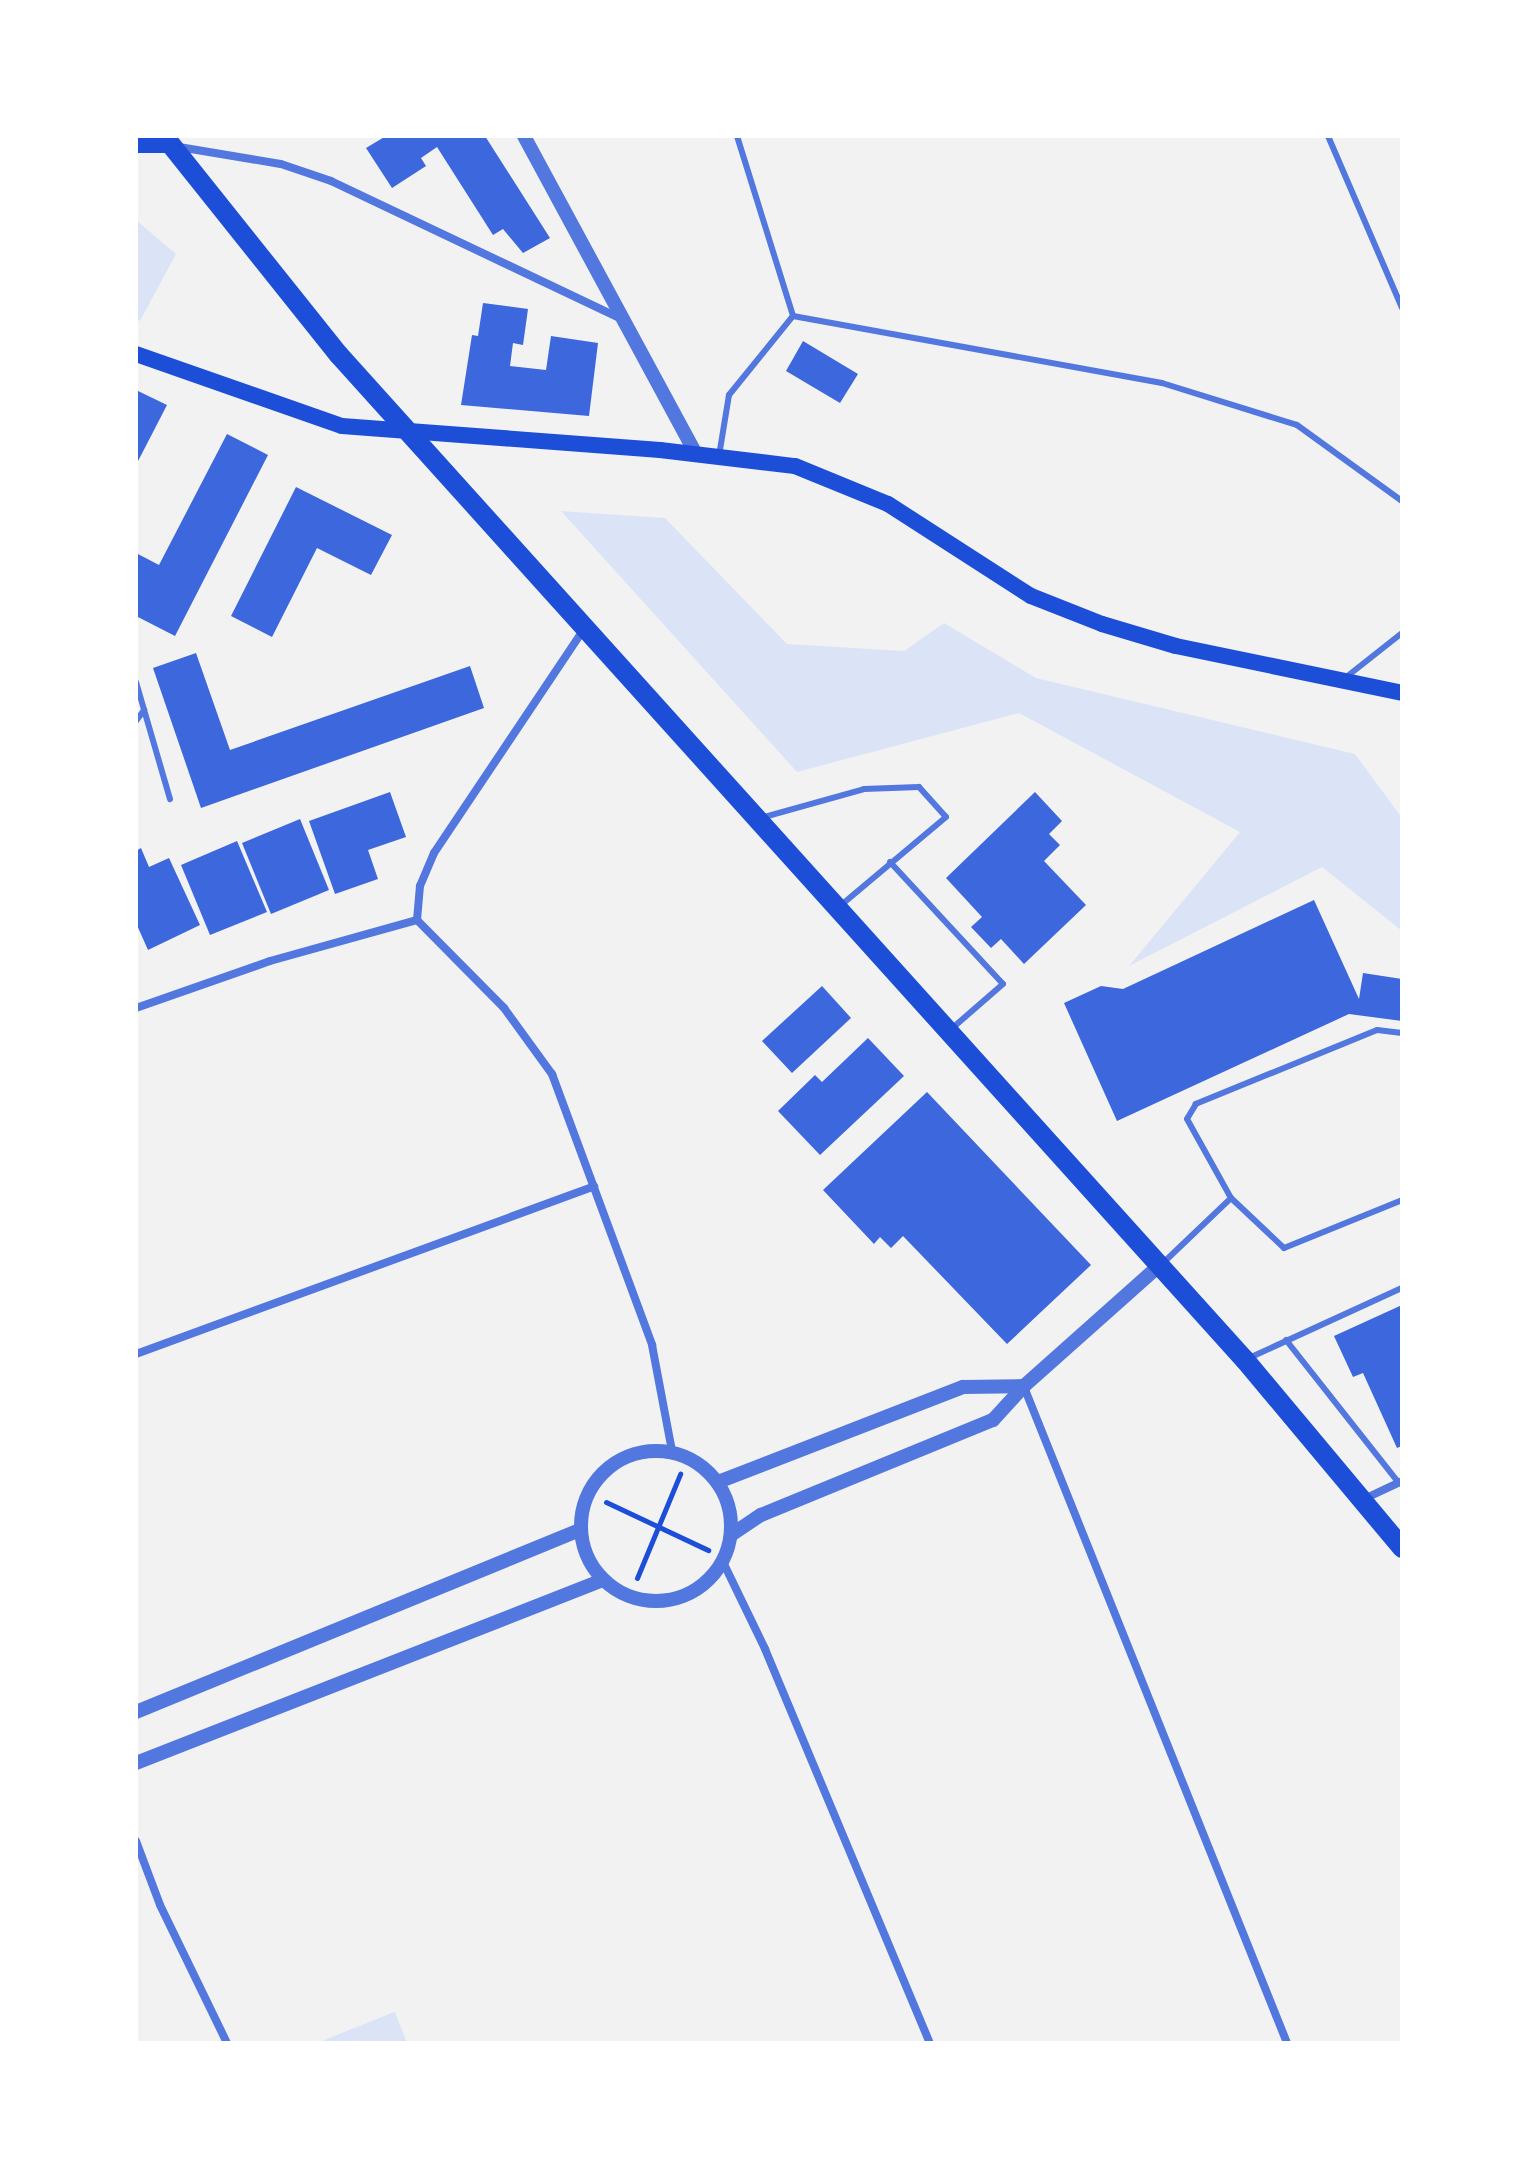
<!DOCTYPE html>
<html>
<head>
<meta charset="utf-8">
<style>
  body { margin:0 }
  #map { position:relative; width:1538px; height:2179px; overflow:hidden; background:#f2f2f2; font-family:Manrope,sans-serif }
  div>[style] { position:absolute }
  .green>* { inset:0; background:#dbe4f7 }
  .building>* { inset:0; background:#3d67dc }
  .path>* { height:5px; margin:-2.5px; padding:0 2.5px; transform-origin:2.5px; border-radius:2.5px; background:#1d4ed8 }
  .service>* { height:6px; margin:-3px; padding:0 3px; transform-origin:3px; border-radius:3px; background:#5277de }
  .minor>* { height:8px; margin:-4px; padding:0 4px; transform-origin:4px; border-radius:4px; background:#5277de }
  .tertiary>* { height:14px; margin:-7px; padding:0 7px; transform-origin:7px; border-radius:7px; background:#5277de }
  .tertiary>.ring { margin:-7px; padding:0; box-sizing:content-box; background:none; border:14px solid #5277de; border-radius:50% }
  .secondary>* { height:16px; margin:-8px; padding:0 8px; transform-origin:8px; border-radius:8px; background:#1d4ed8 }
  .primary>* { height:20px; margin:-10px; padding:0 10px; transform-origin:10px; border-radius:10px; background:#1d4ed8 }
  span { translate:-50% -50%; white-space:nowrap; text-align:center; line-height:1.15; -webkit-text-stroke:6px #fff; paint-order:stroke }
  .frame { position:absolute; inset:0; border:138px solid #fff; pointer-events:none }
</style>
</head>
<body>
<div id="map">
  <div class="green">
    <div style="clip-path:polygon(136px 220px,176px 254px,140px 321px,136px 319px)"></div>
    <div style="clip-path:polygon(561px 511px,665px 518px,787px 644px,904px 651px,944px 623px,1036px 678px,1355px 754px,1402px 818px,1402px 931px,1322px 867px,1129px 966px,1240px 832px,1019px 713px,797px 772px)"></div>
    <div style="clip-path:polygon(395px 2012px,407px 2043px,317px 2043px,394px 2012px)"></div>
  </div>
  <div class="building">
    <div style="clip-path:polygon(386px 136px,485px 136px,550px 238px,523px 253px,503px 229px,493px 235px,437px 147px,421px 158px,426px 166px,392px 188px,366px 148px)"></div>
    <div style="clip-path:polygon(483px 303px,528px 309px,523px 345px,513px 343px,510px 366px,546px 370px,551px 336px,598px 343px,589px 416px,461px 405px,472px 335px,478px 336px)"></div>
    <div style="clip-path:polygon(803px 341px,858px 374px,840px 403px,786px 371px)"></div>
    <div style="clip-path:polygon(136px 390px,167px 405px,136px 465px)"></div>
    <div style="clip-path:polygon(227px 434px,268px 455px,175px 636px,136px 616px,136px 553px,159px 565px)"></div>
    <div style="clip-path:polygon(296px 487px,392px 535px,371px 575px,317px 548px,272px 637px,231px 616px)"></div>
    <div style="clip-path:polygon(196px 653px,230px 750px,470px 666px,484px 708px,201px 808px,153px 668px)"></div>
    <div style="clip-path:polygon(390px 792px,406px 837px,368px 850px,378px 879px,335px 894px,309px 821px)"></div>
    <div style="clip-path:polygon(1035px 792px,1062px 821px,1049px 834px,1060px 845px,1044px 861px,1086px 905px,1024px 964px,1001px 939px,991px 948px,971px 927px,982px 917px,946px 878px)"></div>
    <div style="clip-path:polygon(300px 819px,329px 890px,271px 914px,242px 843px)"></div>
    <div style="clip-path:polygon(237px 841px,267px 912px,210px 935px,181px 865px)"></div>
    <div style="clip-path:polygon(141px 848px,149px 867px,169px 858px,200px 925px,148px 950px,136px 923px,136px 851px)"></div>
    <div style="clip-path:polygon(1314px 900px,1359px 999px,1363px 973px,1402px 979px,1402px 1021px,1349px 1014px,1117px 1121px,1064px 1003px,1101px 986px,1123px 989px)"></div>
    <div style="clip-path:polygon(822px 986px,851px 1018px,792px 1073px,762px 1041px)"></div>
    <div style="clip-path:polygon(868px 1038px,904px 1076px,820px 1155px,778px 1111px,815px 1075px,822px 1082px)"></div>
    <div style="clip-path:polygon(927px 1092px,1091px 1265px,1007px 1344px,903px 1236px,891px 1248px,880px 1237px,874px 1244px,823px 1190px)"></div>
    <div style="clip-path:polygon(1402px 1305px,1402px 1446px,1397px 1448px,1363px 1373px,1353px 1377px,1334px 1336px)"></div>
  </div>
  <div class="path">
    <div style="left:606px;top:1502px;width:113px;rotate:25.2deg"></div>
    <div style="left:637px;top:1578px;width:113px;rotate:-67.5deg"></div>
  </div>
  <div class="service">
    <div style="left:737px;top:136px;width:189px;rotate:72.7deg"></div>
    <div style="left:1328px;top:136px;width:187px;rotate:66.7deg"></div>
    <div style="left:719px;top:456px;width:62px;rotate:-80.7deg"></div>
    <div style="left:729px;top:395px;width:102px;rotate:-51deg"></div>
    <div style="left:793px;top:316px;width:375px;rotate:10.3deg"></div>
    <div style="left:1162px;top:383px;width:141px;rotate:17.3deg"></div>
    <div style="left:1297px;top:425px;width:130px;rotate:35.9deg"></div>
    <div style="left:1345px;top:678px;width:73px;rotate:-38.3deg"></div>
    <div style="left:136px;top:682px;width:122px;rotate:73.8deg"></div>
    <div style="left:136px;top:721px;width:14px;rotate:-54deg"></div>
    <div style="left:761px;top:818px;width:107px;rotate:-15.7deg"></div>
    <div style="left:864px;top:789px;width:55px;rotate:-2.1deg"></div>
    <div style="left:919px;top:787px;width:40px;rotate:48deg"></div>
    <div style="left:946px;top:817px;width:138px;rotate:140deg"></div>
    <div style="left:890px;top:862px;width:166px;rotate:47.2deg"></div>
    <div style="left:1003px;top:984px;width:70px;rotate:139deg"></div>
    <div style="left:1402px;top:1033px;width:25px;rotate:-173deg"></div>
    <div style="left:1377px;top:1030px;width:196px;rotate:157.8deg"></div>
    <div style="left:1196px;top:1104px;width:17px;rotate:121deg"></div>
    <div style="left:1187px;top:1119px;width:90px;rotate:60.9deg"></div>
    <div style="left:1231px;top:1198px;width:73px;rotate:43.3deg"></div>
    <div style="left:1284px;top:1248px;width:127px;rotate:-22.1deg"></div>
    <div style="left:1163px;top:1263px;width:94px;rotate:-43.7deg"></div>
    <div style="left:1286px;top:1340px;width:181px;rotate:51.7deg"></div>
    <div style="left:1249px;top:1358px;width:168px;rotate:-24.6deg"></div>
  </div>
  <div class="minor">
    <div style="left:179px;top:147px;width:103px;rotate:9.5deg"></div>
    <div style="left:281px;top:164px;width:53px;rotate:18.8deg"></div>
    <div style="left:331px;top:181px;width:322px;rotate:25.4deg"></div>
    <div style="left:417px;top:920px;width:124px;rotate:45.3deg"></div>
    <div style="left:504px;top:1008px;width:82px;rotate:54deg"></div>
    <div style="left:552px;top:1074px;width:289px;rotate:69.7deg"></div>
    <div style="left:652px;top:1345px;width:108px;rotate:79.3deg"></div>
    <div style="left:136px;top:1008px;width:142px;rotate:-19.3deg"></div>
    <div style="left:270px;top:961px;width:153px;rotate:-15.6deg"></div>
    <div style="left:417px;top:920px;width:34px;rotate:-85deg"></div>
    <div style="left:420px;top:886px;width:36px;rotate:-67deg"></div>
    <div style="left:434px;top:853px;width:270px;rotate:-56.2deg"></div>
    <div style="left:136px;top:1354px;width:488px;rotate:-20.1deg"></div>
    <div style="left:1024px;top:1387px;width:707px;rotate:68.15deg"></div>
    <div style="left:1364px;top:1499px;width:42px;rotate:-25.3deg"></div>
    <div style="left:723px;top:1562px;width:97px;rotate:64.2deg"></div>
    <div style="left:765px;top:1649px;width:427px;rotate:67.3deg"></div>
    <div style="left:136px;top:1841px;width:68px;rotate:69.4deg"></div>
    <div style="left:160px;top:1905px;width:153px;rotate:64.1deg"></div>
  </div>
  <div class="tertiary">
    <div style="left:524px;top:136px;width:362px;rotate:61.6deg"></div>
    <div class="ring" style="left:581px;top:1451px;width:136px;height:136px"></div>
    <div style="left:718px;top:1482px;width:263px;rotate:-21.2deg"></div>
    <div style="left:963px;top:1387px;width:61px;rotate:-0.9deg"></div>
    <div style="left:731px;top:1535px;width:36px;rotate:-34deg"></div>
    <div style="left:761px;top:1515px;width:251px;rotate:-22.3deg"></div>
    <div style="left:993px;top:1420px;width:46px;rotate:-47.6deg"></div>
    <div style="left:1024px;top:1386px;width:182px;rotate:-41.7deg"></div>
    <div style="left:136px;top:1712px;width:480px;rotate:-22.3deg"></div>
    <div style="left:136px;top:1763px;width:502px;rotate:-21.4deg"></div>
  </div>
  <div class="secondary">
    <div style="left:136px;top:145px;width:35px"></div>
    <div style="left:136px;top:354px;width:218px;rotate:19.3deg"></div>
    <div style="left:342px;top:426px;width:319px;rotate:4.3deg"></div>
    <div style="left:660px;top:450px;width:136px;rotate:6.8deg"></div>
    <div style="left:795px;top:466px;width:100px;rotate:22.2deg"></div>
    <div style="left:888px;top:504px;width:170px;rotate:32.8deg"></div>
    <div style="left:1031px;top:596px;width:76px;rotate:21.5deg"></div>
    <div style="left:1102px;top:624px;width:77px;rotate:16.6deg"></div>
    <div style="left:1176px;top:646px;width:231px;rotate:11.7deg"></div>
  </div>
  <div class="primary">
    <div style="left:164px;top:136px;width:280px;rotate:51.4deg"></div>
    <div style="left:339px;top:355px;width:1353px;rotate:47.97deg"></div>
    <div style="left:1245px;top:1360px;width:245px;rotate:50.1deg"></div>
  </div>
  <div class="frame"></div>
</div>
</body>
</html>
